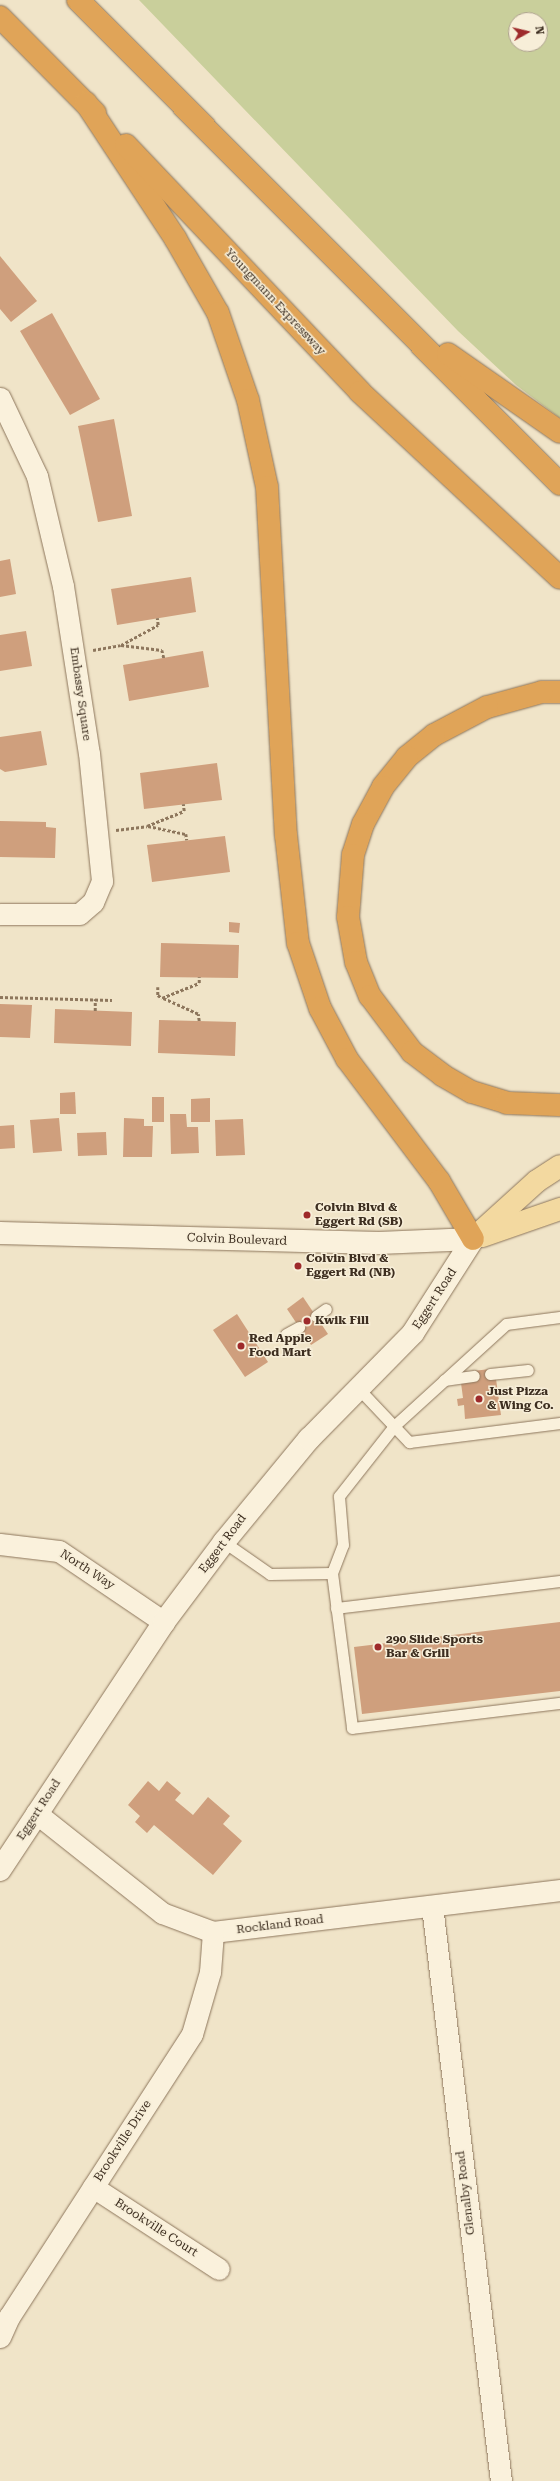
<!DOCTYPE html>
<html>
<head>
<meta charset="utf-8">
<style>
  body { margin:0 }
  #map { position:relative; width:560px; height:2481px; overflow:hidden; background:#f0e4c8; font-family:"Roboto Serif",serif }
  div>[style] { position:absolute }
  .green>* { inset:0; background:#c9cf9b }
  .building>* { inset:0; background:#cf9f7d }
  .path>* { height:2.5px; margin-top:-1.25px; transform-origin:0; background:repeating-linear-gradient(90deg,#8d765c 0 3px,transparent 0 5px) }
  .roads { filter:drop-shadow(0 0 1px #8d765c) drop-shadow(0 0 1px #8d765c) }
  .service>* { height:11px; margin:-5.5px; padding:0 5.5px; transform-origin:5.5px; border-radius:5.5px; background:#faf1dc }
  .minor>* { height:21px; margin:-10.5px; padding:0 10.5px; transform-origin:10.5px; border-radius:10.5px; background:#faf1dc }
  .tertiary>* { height:22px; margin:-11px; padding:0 11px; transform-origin:11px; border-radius:11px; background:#faf1dc }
  .primary>* { height:22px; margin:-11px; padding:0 11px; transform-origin:11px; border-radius:11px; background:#f3d9a0 }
  .motorway>* { height:22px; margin:-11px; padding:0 11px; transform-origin:11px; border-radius:11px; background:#e0a458 }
  .dots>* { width:11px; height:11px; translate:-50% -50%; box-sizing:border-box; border:2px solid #f7eed8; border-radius:50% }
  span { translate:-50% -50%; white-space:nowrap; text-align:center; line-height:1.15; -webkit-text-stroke:3px #f7eed8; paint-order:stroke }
  .street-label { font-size:12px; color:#3d2e20 }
  .poi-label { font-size:12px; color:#3d2e20; font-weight:700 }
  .left { translate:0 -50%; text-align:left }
  .north { position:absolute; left:508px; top:12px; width:40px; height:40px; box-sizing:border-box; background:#f7eed8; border:1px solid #ada18e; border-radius:50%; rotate:82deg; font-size:11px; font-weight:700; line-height:16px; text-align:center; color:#3d2e20 }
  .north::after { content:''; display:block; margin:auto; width:14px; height:18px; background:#9e2a2b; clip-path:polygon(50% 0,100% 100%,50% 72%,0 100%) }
</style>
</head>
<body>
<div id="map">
  <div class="green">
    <div style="clip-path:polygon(evenodd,139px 0,560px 0,560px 418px,516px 385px,458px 331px,139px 0,516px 20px,540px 20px,540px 44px,516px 44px,516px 20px)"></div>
  </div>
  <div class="building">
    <div style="clip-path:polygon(0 256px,37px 301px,11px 322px,0 309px)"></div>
    <div style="clip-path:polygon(52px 313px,100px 399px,70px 415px,20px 331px)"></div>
    <div style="clip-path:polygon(114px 419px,132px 516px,98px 522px,78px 426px)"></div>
    <div style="clip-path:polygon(10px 559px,16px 594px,0 597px,0 561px)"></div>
    <div style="clip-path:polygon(191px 577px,196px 612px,117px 625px,111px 589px)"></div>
    <div style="clip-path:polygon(26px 631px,32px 666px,0 671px,0 635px)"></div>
    <div style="clip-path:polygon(203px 651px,209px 687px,129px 701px,123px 665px)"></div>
    <div style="clip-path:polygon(41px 731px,47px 765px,5px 772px,0 769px,0 737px)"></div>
    <div style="clip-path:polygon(217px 763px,222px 800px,144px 809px,140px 773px)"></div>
    <div style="clip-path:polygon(0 821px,46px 822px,46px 827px,56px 828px,55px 858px,0 857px)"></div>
    <div style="clip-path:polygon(225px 836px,230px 872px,152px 882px,147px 845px)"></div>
    <div style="clip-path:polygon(229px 922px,240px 923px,239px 933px,229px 932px)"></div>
    <div style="clip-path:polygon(161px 943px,239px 945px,238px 978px,160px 977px)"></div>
    <div style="clip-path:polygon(0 1004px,32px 1005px,30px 1038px,0 1037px)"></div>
    <div style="clip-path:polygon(55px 1009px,132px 1012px,131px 1046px,54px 1043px)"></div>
    <div style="clip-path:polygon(159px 1020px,236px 1022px,235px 1056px,158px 1053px)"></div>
    <div style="clip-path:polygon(75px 1092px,76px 1114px,60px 1114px,60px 1093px)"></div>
    <div style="clip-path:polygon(152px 1097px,164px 1097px,164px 1122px,152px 1122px)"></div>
    <div style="clip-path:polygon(210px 1098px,210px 1122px,191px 1122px,191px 1099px)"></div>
    <div style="clip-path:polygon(170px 1114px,186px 1114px,187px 1127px,198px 1127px,199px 1153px,171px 1154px)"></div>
    <div style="clip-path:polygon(59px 1118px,62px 1151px,33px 1153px,30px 1120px)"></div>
    <div style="clip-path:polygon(124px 1118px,144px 1119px,144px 1126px,153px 1126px,152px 1157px,123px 1157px)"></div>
    <div style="clip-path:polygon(243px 1119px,245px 1155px,216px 1156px,215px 1120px)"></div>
    <div style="clip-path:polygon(14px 1125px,15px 1148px,0 1149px,0 1126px)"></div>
    <div style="clip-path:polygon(106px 1132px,107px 1155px,78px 1156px,77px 1133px)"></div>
    <div style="clip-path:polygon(303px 1297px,328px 1334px,311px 1345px,287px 1309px)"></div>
    <div style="clip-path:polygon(237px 1314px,268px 1362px,245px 1377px,213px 1330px)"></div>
    <div style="clip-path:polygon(490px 1369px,491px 1380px,496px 1379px,501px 1415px,465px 1419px,464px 1405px,458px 1406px,457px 1399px,463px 1398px,461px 1383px,475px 1382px,473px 1371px)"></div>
    <div style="clip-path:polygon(560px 1622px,560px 1691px,362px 1714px,354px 1647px)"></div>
    <div style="clip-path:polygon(148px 1781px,159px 1791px,167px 1781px,181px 1793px,175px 1800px,193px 1815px,208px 1797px,230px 1816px,223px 1824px,242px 1841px,213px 1875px,154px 1825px,147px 1833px,135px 1822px,140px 1816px,128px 1805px)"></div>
  </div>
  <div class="path">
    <div style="left:121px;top:645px;width:42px;rotate:-28.4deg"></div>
    <div style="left:158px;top:625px;width:7px;rotate:-98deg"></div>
    <div style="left:93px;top:650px;width:28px;rotate:-10deg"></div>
    <div style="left:121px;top:645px;width:41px;rotate:7deg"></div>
    <div style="left:162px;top:650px;width:8px;rotate:76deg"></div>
    <div style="left:148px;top:826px;width:39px;rotate:12deg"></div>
    <div style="left:186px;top:834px;width:6px;rotate:81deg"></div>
    <div style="left:116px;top:830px;width:31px;rotate:-7deg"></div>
    <div style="left:147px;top:826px;width:40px;rotate:-22deg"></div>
    <div style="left:184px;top:811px;width:7px;rotate:-98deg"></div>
    <div style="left:158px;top:987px;width:8px;rotate:90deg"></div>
    <div style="left:158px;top:995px;width:5px;rotate:37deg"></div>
    <div style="left:0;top:997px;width:112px;rotate:1.5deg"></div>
    <div style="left:95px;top:1011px;width:12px;rotate:-90deg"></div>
    <div style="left:199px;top:1021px;width:7px;rotate:-98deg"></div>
    <div style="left:198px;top:1014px;width:39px;rotate:-156deg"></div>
    <div style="left:162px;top:998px;width:40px;rotate:-22deg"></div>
    <div style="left:199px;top:983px;width:6px;rotate:-90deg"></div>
  </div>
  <div class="roads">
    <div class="service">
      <div style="left:316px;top:1316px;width:12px;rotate:-35deg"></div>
      <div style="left:286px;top:1334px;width:15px;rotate:-28deg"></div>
      <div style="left:490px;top:1374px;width:38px;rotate:-6deg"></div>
      <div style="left:444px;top:1380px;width:30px;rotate:-8deg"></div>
      <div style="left:357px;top:1387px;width:76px;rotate:46.6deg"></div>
      <div style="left:409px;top:1442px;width:152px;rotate:-7.2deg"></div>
      <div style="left:224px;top:1542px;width:56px;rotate:34.8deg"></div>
      <div style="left:270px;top:1574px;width:62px;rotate:-0.9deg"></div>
      <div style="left:332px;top:1573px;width:156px;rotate:82.6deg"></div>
      <div style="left:352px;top:1728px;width:209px;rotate:-6.9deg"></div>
      <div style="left:332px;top:1573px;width:30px;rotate:-69deg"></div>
      <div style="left:343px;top:1545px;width:49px;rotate:-94.7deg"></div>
      <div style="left:339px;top:1496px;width:89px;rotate:-51.8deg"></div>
      <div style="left:394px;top:1426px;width:151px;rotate:-42.3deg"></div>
      <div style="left:506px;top:1324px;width:54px;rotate:-7.4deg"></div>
      <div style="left:336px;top:1608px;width:226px;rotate:-6.9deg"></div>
    </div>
    <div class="minor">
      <div style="left:0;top:398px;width:86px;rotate:64.6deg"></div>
      <div style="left:37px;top:476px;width:113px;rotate:76.7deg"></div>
      <div style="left:63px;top:586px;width:169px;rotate:81.2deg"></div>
      <div style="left:89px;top:753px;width:129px;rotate:84.2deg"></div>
      <div style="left:102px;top:881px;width:23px;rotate:113deg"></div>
      <div style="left:93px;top:902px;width:18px;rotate:139deg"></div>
      <div style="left:79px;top:914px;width:79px;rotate:180deg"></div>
      <div style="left:0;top:1544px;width:59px;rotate:6.8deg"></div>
      <div style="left:59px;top:1551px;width:127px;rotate:34.1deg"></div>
      <div style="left:36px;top:1813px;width:161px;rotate:38.4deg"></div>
      <div style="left:162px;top:1913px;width:54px;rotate:20.4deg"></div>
      <div style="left:213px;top:1932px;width:350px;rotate:-6.9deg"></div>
      <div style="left:432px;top:1906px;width:579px;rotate:83.16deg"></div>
      <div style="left:93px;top:2187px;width:150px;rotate:33.1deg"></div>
      <div style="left:0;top:2337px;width:22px;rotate:-66deg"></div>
      <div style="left:9px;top:2317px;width:337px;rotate:-57.1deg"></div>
      <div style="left:192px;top:2034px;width:65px;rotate:-73.8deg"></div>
      <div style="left:210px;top:1972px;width:40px;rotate:-85.7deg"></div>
    </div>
    <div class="tertiary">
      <div style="left:0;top:1233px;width:379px;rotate:1.5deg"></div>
      <div style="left:379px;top:1243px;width:94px;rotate:-2.4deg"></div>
      <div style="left:0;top:1870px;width:297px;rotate:-56.5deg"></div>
      <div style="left:164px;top:1622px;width:100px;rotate:-53.1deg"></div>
      <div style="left:224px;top:1542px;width:134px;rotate:-50.5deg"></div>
      <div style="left:309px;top:1439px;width:148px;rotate:-45.5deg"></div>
      <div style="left:413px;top:1333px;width:112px;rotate:-57.4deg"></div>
    </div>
    <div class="primary">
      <div style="left:482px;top:1236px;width:83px;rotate:-19.1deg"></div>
      <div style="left:473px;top:1239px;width:86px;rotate:-42.2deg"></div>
      <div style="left:537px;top:1181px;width:27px;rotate:-33deg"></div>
    </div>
    <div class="motorway">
      <div style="left:78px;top:0;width:683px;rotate:45.12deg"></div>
      <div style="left:0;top:17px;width:135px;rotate:45.3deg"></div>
      <div style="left:86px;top:103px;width:162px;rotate:56.6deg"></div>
      <div style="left:175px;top:238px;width:86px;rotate:60.2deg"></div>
      <div style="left:218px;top:313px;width:92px;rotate:71deg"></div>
      <div style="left:248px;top:400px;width:89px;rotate:77.7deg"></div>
      <div style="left:267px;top:487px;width:349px;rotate:86.9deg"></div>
      <div style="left:286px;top:835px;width:109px;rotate:83.7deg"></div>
      <div style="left:298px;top:943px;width:69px;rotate:71.3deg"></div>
      <div style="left:320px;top:1008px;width:58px;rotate:62.1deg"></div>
      <div style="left:347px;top:1059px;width:153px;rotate:53deg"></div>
      <div style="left:439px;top:1181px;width:67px;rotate:59.6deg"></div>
      <div style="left:126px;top:145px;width:340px;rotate:46.5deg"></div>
      <div style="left:360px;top:392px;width:273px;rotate:42.9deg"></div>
      <div style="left:448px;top:354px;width:136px;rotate:34.9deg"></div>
      <div style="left:560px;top:692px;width:18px;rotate:180deg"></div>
      <div style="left:542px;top:692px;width:57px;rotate:164.7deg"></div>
      <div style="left:487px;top:707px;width:60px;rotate:152.2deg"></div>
      <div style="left:434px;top:735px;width:35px;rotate:141deg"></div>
      <div style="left:407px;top:757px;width:38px;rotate:129deg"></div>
      <div style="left:383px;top:787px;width:42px;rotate:118.4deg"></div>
      <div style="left:363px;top:824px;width:33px;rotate:108deg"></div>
      <div style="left:353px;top:855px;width:62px;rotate:94.6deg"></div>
      <div style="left:348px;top:917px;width:46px;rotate:79.9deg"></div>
      <div style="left:356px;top:962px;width:37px;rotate:68deg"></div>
      <div style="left:370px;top:996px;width:70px;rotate:53.1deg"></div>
      <div style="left:412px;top:1052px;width:38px;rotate:37deg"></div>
      <div style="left:442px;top:1075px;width:34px;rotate:30deg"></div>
      <div style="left:472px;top:1092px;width:37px;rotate:17deg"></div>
      <div style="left:507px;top:1103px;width:53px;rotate:2.2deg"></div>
    </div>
  </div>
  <div class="dots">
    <div style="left:307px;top:1215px;background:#9e2a2b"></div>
    <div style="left:298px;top:1266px;background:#9e2a2b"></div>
    <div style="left:307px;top:1321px;background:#9e2a2b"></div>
    <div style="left:241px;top:1346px;background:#9e2a2b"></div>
    <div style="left:479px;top:1399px;background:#9e2a2b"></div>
    <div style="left:378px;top:1647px;background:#9e2a2b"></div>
  </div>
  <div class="street-label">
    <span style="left:275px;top:302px;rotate:47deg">Youngmann Expressway</span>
    <span style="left:80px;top:694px;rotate:82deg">Embassy Square</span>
    <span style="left:237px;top:1240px;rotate:2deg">Colvin Boulevard</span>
    <span style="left:435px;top:1299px;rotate:-57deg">Eggert Road</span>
    <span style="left:223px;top:1544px;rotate:-53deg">Eggert Road</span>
    <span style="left:87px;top:1570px;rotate:33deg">North Way</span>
    <span style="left:39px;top:1810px;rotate:-57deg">Eggert Road</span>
    <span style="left:280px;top:1925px;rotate:-7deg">Rockland Road</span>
    <span style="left:123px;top:2141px;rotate:-57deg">Brookville Drive</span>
    <span style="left:466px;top:2193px;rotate:-97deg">Glenalby Road</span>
    <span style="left:156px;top:2228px;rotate:33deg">Brookville Court</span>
  </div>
  <div class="poi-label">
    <span class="left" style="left:315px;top:1215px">Colvin Blvd &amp;<br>Eggert Rd (SB)</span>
    <span class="left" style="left:306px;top:1266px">Colvin Blvd &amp;<br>Eggert Rd (NB)</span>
    <span class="left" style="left:315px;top:1321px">Kwik Fill</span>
    <span class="left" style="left:249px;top:1346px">Red Apple<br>Food Mart</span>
    <span class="left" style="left:487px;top:1399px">Just Pizza<br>&amp; Wing Co.</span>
    <span class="left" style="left:386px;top:1647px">290 Slide Sports<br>Bar &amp; Grill</span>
  </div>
  <div class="north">N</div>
</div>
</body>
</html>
